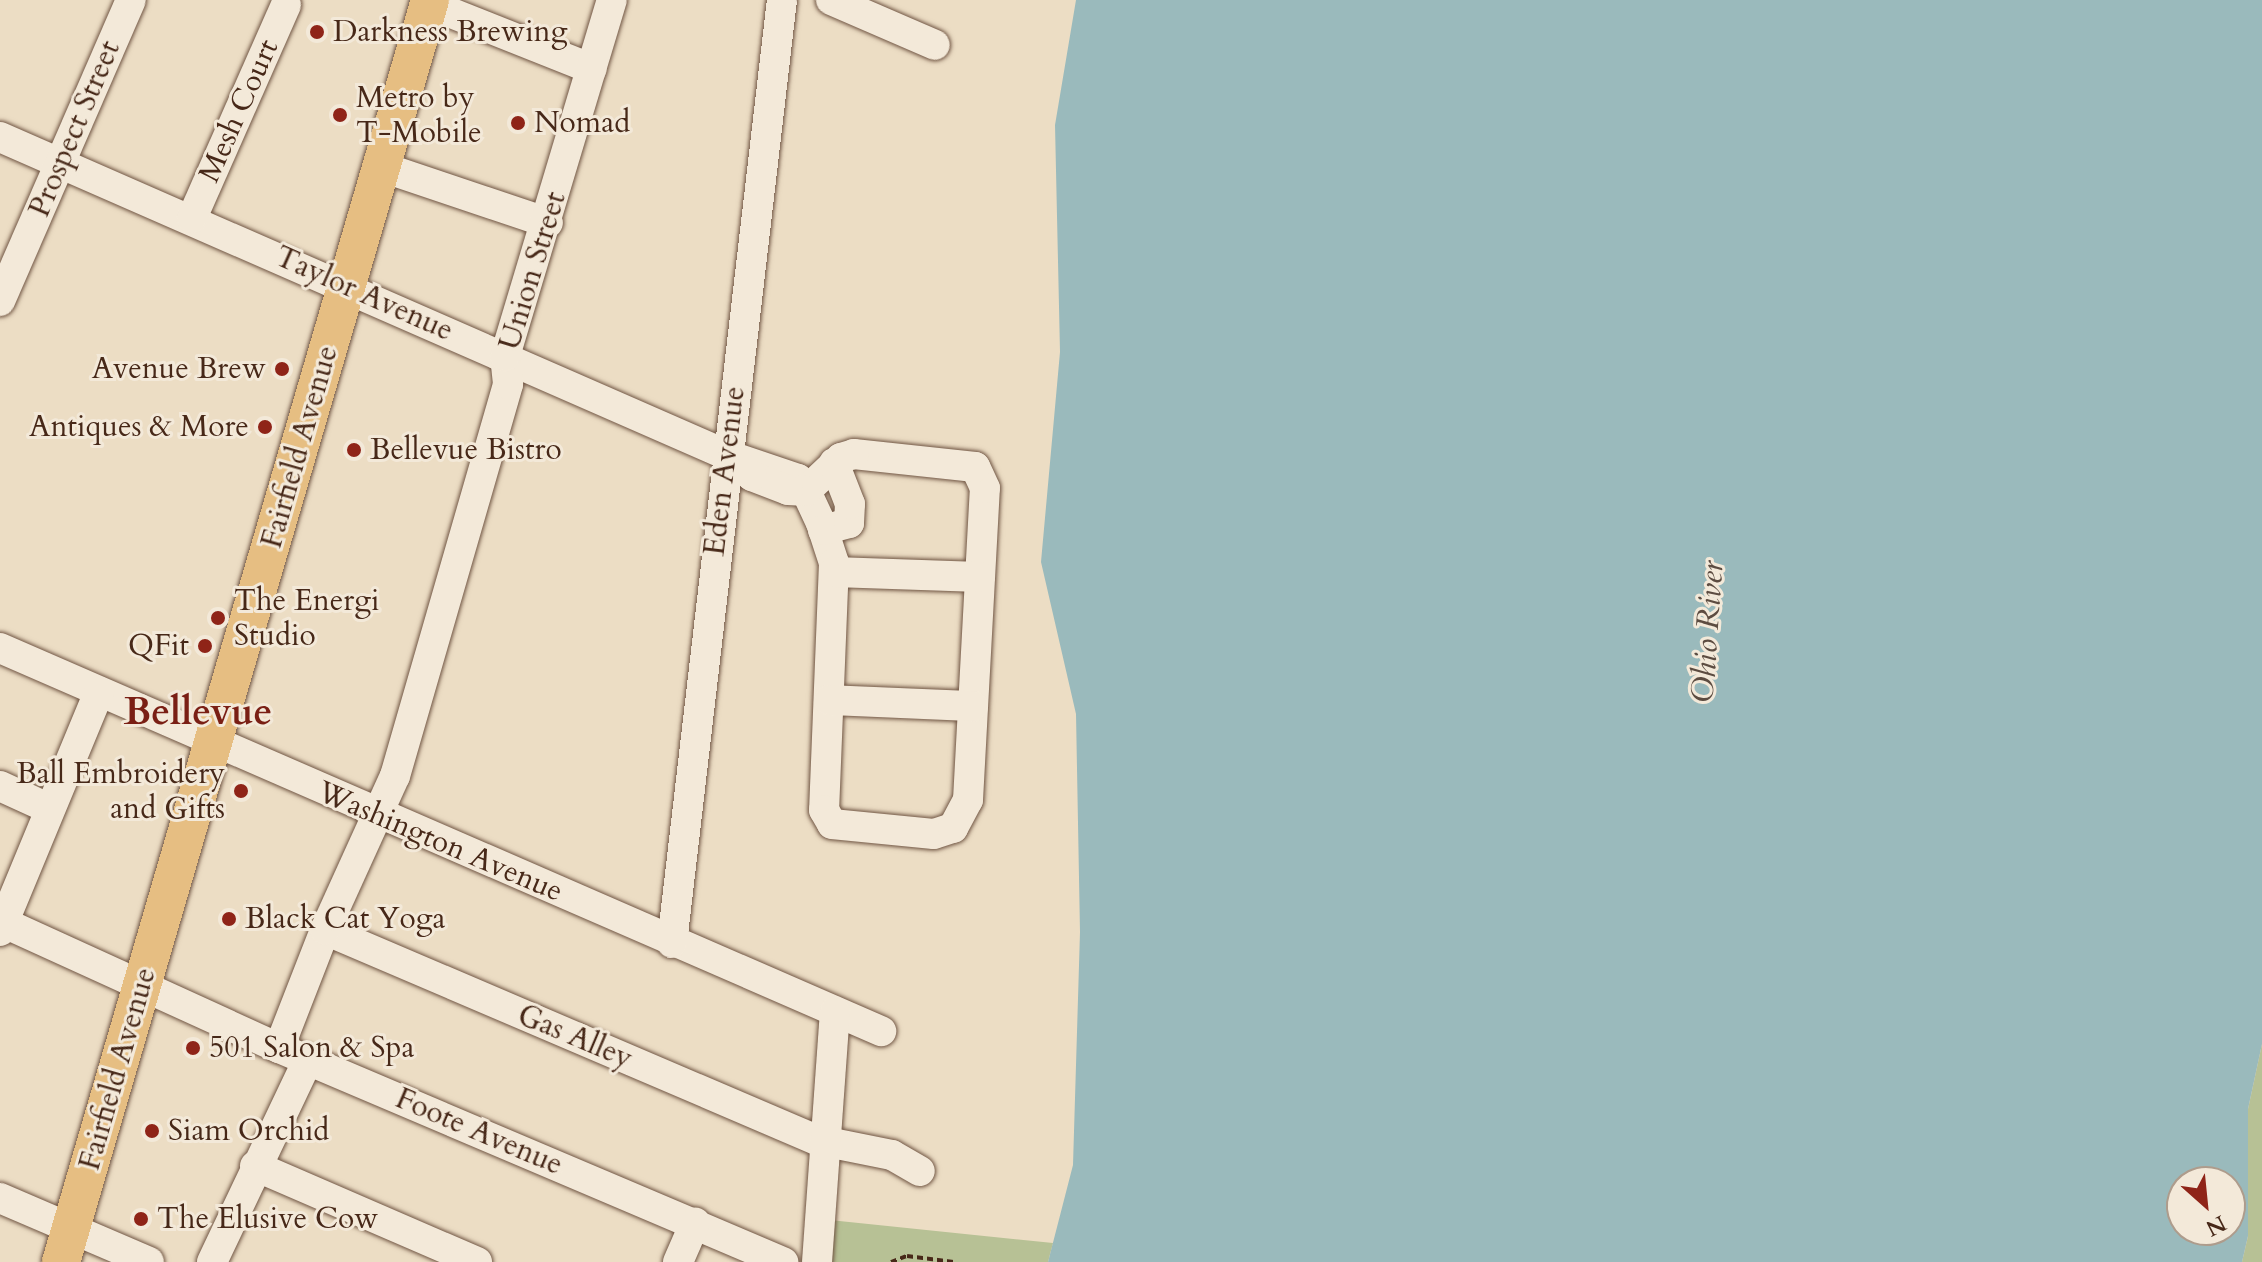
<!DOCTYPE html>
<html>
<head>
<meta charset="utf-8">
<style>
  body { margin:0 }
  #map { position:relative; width:2262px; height:1262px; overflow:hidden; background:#ecddc4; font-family:Cardo,serif }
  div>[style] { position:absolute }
  .green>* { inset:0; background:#b7c195 }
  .water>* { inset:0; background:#9ababc }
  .path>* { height:4px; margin-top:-2px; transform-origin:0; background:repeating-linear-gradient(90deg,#472818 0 6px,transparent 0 10px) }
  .roads { filter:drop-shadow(0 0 2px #705543) drop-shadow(0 0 2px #705543) }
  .minor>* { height:30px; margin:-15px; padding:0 15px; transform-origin:15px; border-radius:15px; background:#f3e9d9 }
  .major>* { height:38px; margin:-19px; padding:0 19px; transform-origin:19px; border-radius:19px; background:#e6be82 }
  .dots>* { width:22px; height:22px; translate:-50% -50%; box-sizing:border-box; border:4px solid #f3e9d9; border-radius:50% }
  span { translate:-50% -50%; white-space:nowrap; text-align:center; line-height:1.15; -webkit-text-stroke:6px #f3e9d9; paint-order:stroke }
  .poi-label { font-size:30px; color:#472818 }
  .left { translate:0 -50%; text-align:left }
  .right { translate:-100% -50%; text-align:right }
  .street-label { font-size:30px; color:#472818 }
  .water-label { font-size:32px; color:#5c4c41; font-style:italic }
  .district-label { font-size:38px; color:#7a1f14; font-weight:700 }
  .north { position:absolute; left:2166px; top:1166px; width:80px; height:80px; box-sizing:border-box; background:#f3e9d9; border:2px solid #ae9c8c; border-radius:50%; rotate:153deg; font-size:22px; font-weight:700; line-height:32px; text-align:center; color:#472818 }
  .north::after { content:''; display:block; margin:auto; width:28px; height:36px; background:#8f2418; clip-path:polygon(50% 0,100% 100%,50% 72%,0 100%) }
</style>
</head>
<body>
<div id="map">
  <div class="green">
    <div style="clip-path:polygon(2262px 1044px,2262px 1262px,2242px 1262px,2248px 1236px,2248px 1109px)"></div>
    <div style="clip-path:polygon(820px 1219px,1053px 1243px,1048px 1262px,817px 1262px)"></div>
  </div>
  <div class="water">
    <div style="clip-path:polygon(evenodd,1076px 0,2262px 0,2262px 1044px,2248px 1109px,2248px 1236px,2242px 1262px,1048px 1262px,1073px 1165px,1080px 932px,1076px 714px,1041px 562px,1060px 352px,1055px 125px,1076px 0,2182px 1182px,2230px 1182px,2230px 1230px,2182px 1230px,2182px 1182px)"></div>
  </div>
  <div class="path">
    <div style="left:891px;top:1262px;width:17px;rotate:-21deg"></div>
    <div style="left:907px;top:1256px;width:47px;rotate:7.3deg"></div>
  </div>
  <div class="roads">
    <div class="minor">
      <div style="left:831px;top:0;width:113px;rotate:23.4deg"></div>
      <div style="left:429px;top:4px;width:175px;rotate:21.7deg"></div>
      <div style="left:0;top:137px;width:794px;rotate:23.63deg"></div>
      <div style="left:727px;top:455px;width:75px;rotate:18.7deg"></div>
      <div style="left:798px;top:479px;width:14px;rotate:56deg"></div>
      <div style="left:806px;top:491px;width:35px;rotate:65deg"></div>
      <div style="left:821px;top:523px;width:42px;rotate:72deg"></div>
      <div style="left:834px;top:563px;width:247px;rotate:92.3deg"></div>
      <div style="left:824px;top:810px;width:16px;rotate:60deg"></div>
      <div style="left:832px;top:824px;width:102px;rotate:5.6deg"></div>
      <div style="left:934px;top:834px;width:20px;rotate:-18deg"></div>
      <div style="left:953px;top:828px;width:32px;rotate:-62deg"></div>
      <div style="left:968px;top:800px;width:312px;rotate:-86.9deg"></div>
      <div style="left:985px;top:488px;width:23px;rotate:-115deg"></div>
      <div style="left:975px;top:467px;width:122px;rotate:-173.9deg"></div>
      <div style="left:854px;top:454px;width:14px;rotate:163deg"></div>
      <div style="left:841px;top:458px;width:48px;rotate:136.7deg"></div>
      <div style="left:806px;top:491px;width:18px;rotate:-177deg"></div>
      <div style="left:788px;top:490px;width:39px;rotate:-159deg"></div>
      <div style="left:752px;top:476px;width:33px;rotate:-140deg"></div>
      <div style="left:382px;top:167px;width:175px;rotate:18.6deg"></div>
      <div style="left:192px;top:218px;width:233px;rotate:-66.2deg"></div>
      <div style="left:0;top:301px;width:328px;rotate:-66.5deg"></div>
      <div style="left:823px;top:530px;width:27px;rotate:-15deg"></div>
      <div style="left:849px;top:523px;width:19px;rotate:-87deg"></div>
      <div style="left:850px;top:504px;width:44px;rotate:-111.3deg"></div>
      <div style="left:834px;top:572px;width:146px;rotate:2deg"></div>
      <div style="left:0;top:648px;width:961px;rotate:23.5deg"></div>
      <div style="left:829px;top:700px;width:144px;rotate:2.4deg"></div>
      <div style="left:0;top:786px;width:53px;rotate:24.6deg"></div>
      <div style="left:0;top:921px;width:307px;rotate:24.5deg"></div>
      <div style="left:279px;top:1048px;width:548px;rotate:23.01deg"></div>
      <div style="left:325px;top:930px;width:545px;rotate:23.13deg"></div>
      <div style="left:0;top:931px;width:259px;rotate:-67.5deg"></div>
      <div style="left:672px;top:943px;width:949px;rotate:-83.35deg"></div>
      <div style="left:279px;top:1048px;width:127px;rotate:-68.7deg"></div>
      <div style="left:325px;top:930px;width:169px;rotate:-65.6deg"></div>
      <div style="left:395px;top:776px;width:408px;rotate:-73.9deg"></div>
      <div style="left:508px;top:384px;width:28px;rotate:-96deg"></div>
      <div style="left:505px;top:356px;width:372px;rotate:-73.3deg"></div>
      <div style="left:827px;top:1142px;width:66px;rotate:11.3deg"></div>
      <div style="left:892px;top:1155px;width:32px;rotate:30deg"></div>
      <div style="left:255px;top:1166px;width:242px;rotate:23.4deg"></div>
      <div style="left:0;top:1198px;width:162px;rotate:23.2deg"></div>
      <div style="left:212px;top:1262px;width:224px;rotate:-64.6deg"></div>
      <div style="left:678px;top:1262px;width:43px;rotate:-66.4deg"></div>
      <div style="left:817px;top:1262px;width:251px;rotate:-85.9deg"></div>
    </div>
    <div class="major">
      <div style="left:61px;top:1262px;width:1315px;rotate:-73.7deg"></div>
    </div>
  </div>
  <div class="dots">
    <div style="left:317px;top:32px;background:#8f2418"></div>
    <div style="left:340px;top:115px;background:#8f2418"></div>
    <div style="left:518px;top:123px;background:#8f2418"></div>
    <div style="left:282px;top:369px;background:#8f2418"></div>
    <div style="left:265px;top:427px;background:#8f2418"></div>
    <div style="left:354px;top:450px;background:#8f2418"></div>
    <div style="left:218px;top:618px;background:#8f2418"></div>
    <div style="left:205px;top:646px;background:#8f2418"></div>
    <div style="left:241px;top:791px;background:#8f2418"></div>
    <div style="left:229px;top:919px;background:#8f2418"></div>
    <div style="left:193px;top:1048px;background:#8f2418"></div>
    <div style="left:152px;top:1131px;background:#8f2418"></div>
    <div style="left:141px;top:1219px;background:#8f2418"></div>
  </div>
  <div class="poi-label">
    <span class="left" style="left:333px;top:32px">Darkness Brewing</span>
    <span class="left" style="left:356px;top:115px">Metro by<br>T-Mobile</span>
    <span class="left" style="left:534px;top:123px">Nomad</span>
    <span class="right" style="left:266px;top:369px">Avenue Brew</span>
    <span class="right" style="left:249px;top:427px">Antiques &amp; More</span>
    <span class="left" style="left:370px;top:450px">Bellevue Bistro</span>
    <span class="left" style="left:234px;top:618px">The Energi<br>Studio</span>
    <span class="right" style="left:189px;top:646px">QFit</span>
    <span class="right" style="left:225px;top:791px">Ball Embroidery<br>and Gifts</span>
    <span class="left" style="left:245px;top:919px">Black Cat Yoga</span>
    <span class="left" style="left:209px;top:1048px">501 Salon &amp; Spa</span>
    <span class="left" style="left:168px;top:1131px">Siam Orchid</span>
    <span class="left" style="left:157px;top:1219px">The Elusive Cow</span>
  </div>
  <div class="street-label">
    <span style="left:239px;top:111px;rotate:-66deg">Mesh Court</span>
    <span style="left:75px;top:129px;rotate:-67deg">Prospect Street</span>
    <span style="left:533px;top:271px;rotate:-73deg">Union Street</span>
    <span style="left:364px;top:294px;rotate:24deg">Taylor Avenue</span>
    <span style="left:300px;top:447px;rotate:-74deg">Fairfield Avenue</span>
    <span style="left:725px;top:471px;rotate:-83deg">Eden Avenue</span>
    <span style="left:440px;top:842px;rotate:23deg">Washington Avenue</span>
    <span style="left:575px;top:1037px;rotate:23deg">Gas Alley</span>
    <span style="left:118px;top:1069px;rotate:-74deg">Fairfield Avenue</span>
    <span style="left:479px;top:1132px;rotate:23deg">Foote Avenue</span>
  </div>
  <div class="water-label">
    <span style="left:1708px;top:632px;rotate:-86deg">Ohio River</span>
  </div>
  <div class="district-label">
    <span style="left:198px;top:713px">Bellevue</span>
  </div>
  <div class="north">N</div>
</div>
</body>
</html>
